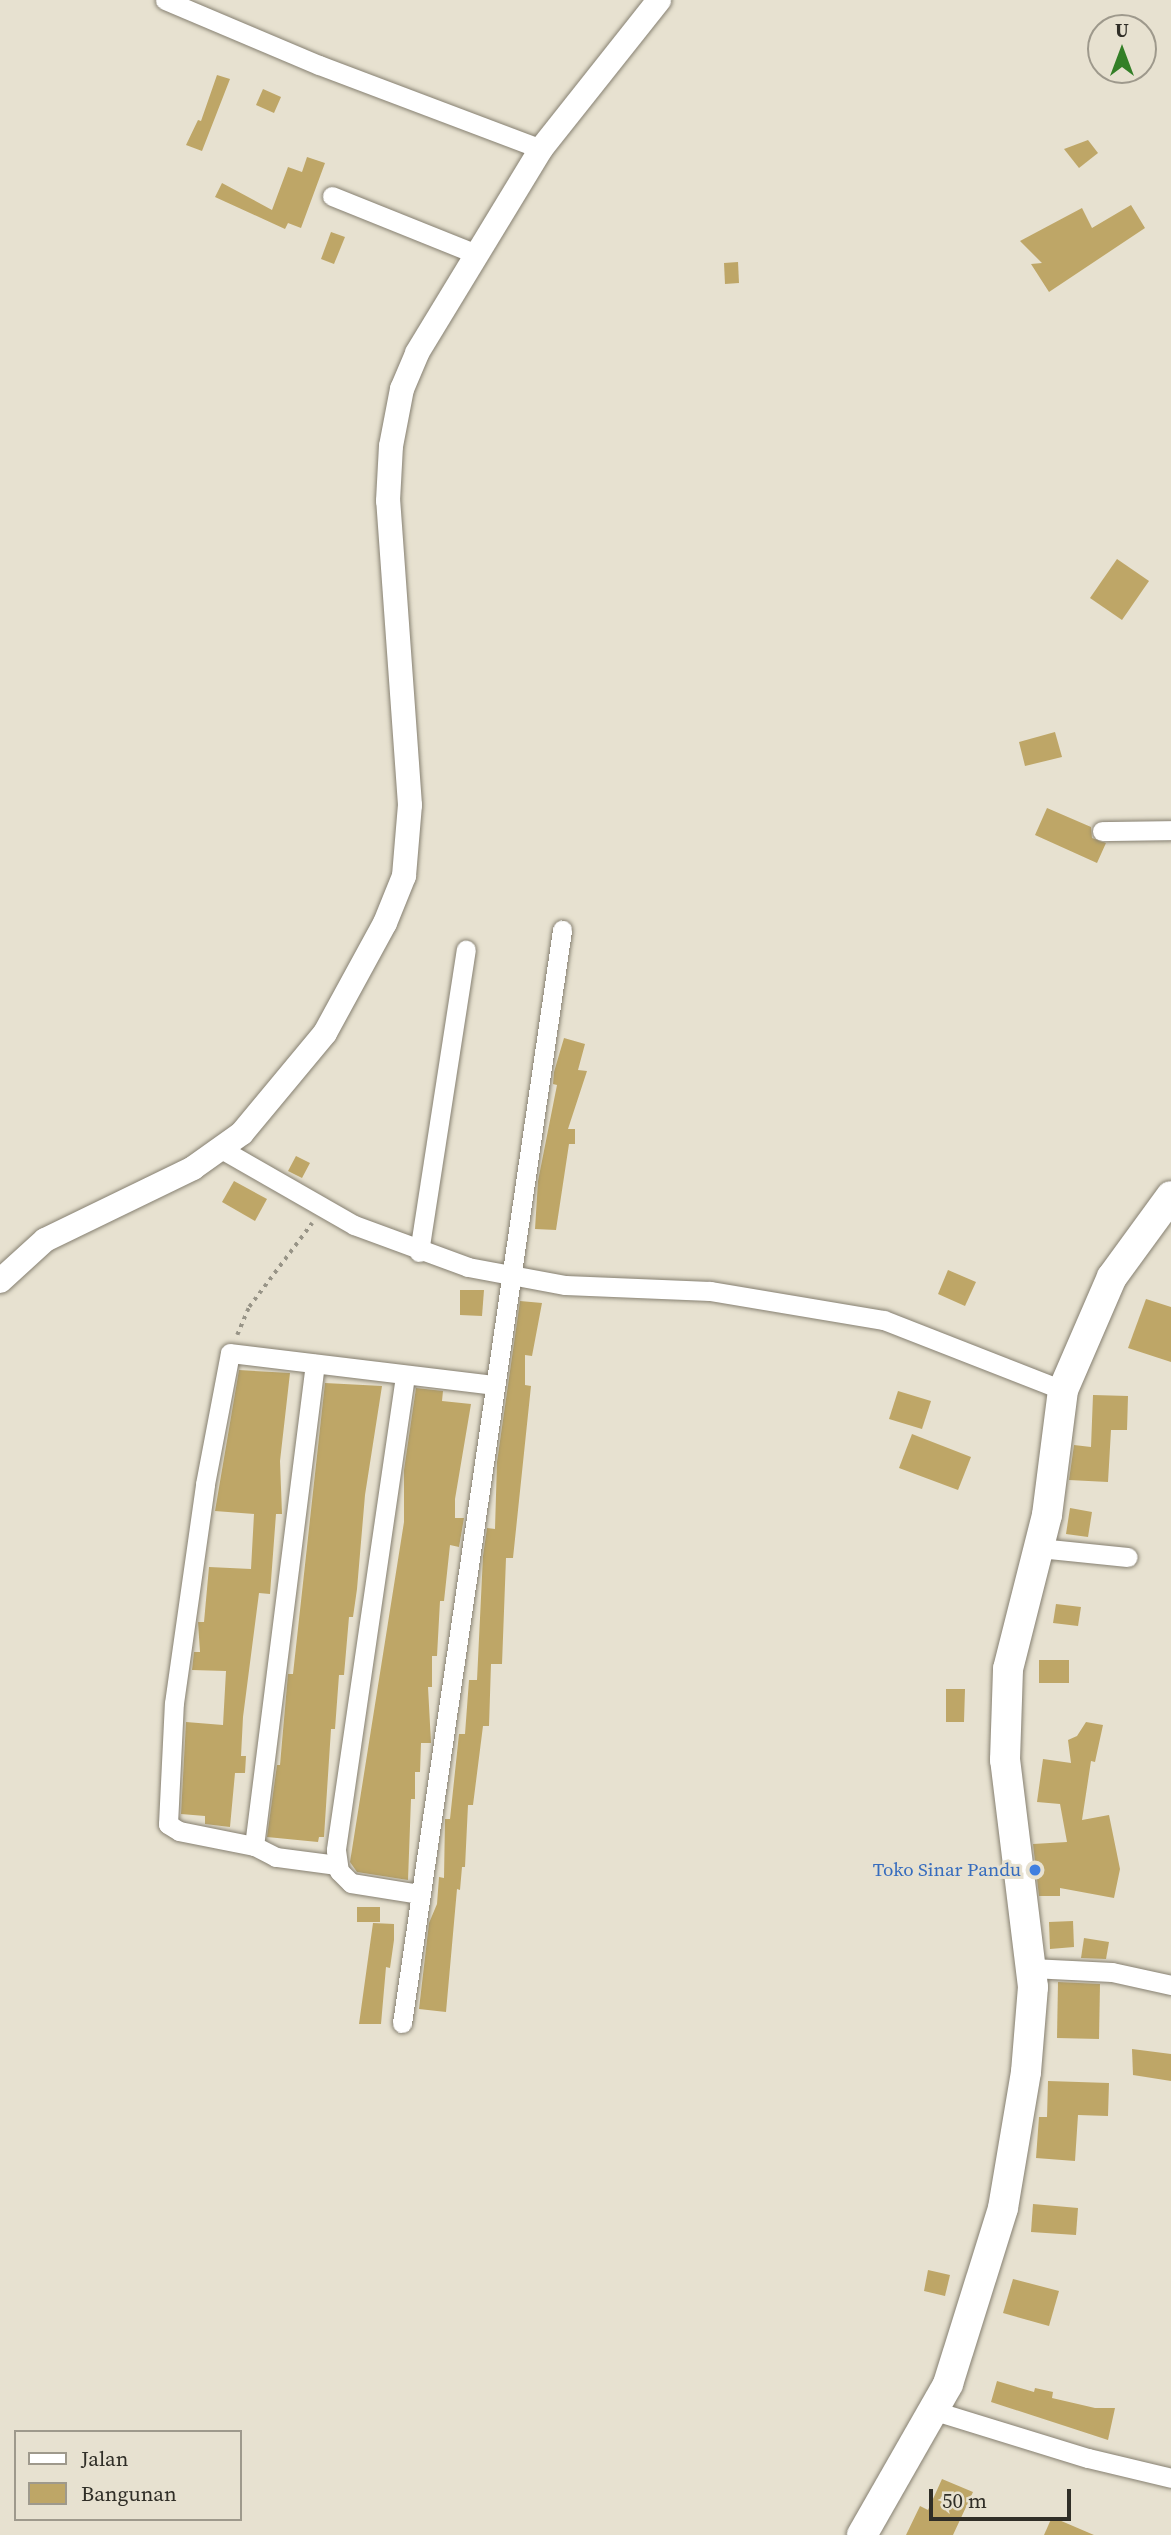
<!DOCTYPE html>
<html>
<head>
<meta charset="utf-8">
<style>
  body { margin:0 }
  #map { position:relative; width:1171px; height:2535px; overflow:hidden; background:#e7e1d0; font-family:"Source Serif 4",serif }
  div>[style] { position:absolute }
  .building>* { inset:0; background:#bea667 }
  .path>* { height:3.5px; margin-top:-1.75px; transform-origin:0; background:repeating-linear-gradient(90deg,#989487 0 3.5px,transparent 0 8.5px) }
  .roads { filter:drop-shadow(0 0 2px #868071) drop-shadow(0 0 2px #868071) }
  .minor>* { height:19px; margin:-9.5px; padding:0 9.5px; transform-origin:9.5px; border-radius:9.5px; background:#fff }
  .major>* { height:24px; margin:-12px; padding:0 12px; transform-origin:12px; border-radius:12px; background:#fff }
  .highway>* { height:30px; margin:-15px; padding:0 15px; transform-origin:15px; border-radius:15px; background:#fff }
  .dots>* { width:19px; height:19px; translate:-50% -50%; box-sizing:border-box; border:4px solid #e7e1d0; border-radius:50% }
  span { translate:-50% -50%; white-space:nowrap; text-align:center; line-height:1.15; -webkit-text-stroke:6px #e7e1d0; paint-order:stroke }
  .shop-label { font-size:19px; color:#366cbe }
  .right { translate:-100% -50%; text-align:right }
  .legend { position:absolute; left:14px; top:2430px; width:228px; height:91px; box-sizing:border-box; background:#e7e1d0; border:2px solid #9e998c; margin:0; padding:9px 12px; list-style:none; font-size:21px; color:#302e27 }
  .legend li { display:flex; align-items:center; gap:14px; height:35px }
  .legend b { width:35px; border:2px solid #9e998c }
  .north { position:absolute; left:1087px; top:14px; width:70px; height:70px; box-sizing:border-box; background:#e7e1d0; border:2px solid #9e998c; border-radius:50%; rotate:0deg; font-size:19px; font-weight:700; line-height:28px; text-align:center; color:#302e27 }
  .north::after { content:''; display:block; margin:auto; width:24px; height:32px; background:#337f27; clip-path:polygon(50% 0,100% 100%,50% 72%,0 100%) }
  .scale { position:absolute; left:929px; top:2489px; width:142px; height:32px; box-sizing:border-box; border:4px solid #302e27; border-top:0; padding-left:9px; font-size:21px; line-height:24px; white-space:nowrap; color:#302e27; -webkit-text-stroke:5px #e7e1d0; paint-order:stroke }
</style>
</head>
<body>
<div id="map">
  <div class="building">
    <div style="clip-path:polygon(217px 75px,230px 79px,202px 151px,186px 145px,198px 120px,201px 121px)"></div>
    <div style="clip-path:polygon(263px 89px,281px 97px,274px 113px,256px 105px)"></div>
    <div style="clip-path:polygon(1088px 140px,1098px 153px,1079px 168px,1064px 149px)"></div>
    <div style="clip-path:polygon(307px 157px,325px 163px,301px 228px,288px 223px,285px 229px,215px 197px,222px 183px,272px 210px,288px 167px,302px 172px)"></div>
    <div style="clip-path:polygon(1131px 205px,1145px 228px,1049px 292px,1031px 264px,1042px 263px,1020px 241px,1082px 208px,1092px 228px)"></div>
    <div style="clip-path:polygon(331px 232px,345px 237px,334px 264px,321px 259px)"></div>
    <div style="clip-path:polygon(738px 262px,739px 283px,725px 284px,724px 263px)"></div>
    <div style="clip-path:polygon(1117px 559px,1149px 581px,1122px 620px,1090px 598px)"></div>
    <div style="clip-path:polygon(1055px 732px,1062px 757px,1025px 766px,1019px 742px)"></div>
    <div style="clip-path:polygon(1047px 808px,1091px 827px,1092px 838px,1106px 843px,1097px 863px,1035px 835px)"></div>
    <div style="clip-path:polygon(564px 1038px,585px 1044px,578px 1070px,587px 1071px,568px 1129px,575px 1129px,575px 1144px,569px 1144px,556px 1230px,535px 1229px,538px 1181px,557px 1085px,553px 1084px,554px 1072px)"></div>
    <div style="clip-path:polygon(296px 1156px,310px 1163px,302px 1178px,288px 1171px)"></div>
    <div style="clip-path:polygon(234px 1181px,267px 1199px,255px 1221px,222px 1202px)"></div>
    <div style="clip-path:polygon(948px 1270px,976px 1282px,965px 1306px,938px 1294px)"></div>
    <div style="clip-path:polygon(460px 1290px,484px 1290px,482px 1316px,460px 1315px)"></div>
    <div style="clip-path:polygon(1146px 1299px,1171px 1307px,1171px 1362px,1128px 1348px)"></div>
    <div style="clip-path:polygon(520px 1301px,542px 1303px,532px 1356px,525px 1355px,525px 1385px,531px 1386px,513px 1558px,506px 1558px,502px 1664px,491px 1664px,489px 1726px,483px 1726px,473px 1805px,468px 1805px,465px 1867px,462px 1867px,460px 1890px,457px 1889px,446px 2012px,419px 2009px,429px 1923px,437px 1904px,439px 1877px,444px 1878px,445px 1819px,450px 1819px,459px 1734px,465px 1734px,469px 1680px,477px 1680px,483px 1556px,487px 1528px,495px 1529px,497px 1462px)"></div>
    <div style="clip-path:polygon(239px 1370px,290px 1373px,280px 1461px,282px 1514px,276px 1514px,270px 1594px,259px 1593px,243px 1717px,241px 1756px,246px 1756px,245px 1773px,235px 1773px,230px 1827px,205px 1824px,205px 1816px,181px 1814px,186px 1722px,223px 1725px,226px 1671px,192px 1670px,194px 1652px,200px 1652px,198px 1622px,204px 1622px,209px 1567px,251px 1569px,254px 1514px,215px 1511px)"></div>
    <div style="clip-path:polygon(325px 1383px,382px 1386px,365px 1495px,357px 1589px,353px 1617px,349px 1617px,344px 1675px,339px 1675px,335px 1729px,331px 1729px,324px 1837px,319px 1837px,318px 1842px,267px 1837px,277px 1765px,280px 1765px,288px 1674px,293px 1674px)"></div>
    <div style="clip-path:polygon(416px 1388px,443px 1391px,442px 1401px,471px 1404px,455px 1499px,455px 1518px,464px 1518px,459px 1547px,450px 1545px,444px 1601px,440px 1601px,437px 1656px,432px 1656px,432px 1687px,428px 1687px,431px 1743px,421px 1743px,420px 1772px,415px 1772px,415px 1799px,411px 1799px,408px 1880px,357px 1872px,350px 1862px,404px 1522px,404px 1470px)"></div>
    <div style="clip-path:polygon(898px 1391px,931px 1401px,922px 1429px,889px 1419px)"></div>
    <div style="clip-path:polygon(1093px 1395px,1128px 1396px,1127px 1430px,1111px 1430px,1108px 1482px,1069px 1480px,1074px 1445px,1091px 1447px)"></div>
    <div style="clip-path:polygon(912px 1434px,971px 1457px,958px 1490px,899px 1468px)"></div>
    <div style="clip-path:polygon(1070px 1508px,1092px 1512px,1088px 1537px,1066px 1534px)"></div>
    <div style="clip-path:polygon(1056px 1604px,1081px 1607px,1078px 1626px,1053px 1623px)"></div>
    <div style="clip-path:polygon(1039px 1660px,1069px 1660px,1069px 1683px,1039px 1683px)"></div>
    <div style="clip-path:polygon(946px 1689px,965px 1689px,964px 1722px,946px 1722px)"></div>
    <div style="clip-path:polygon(1086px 1722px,1103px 1725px,1095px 1762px,1091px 1761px,1082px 1820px,1109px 1815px,1120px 1869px,1114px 1898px,1060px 1888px,1060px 1896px,1039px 1896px,1033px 1844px,1067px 1842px,1060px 1804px,1037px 1802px,1043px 1759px,1071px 1763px,1068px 1740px,1077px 1736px)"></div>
    <div style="clip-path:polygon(357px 1907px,380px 1907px,380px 1922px,357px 1922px)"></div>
    <div style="clip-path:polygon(1073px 1921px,1074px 1947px,1050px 1949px,1049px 1922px)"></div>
    <div style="clip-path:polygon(373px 1923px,394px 1924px,394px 1940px,390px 1968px,386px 1967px,381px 2024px,359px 2024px)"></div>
    <div style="clip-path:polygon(1084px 1938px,1109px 1942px,1106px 1959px,1081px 1958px)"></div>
    <div style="clip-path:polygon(1058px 1982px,1100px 1984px,1099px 2039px,1057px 2038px)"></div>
    <div style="clip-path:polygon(1132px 2049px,1171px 2054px,1171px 2081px,1133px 2075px)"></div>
    <div style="clip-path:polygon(1048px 2081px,1109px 2083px,1108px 2116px,1078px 2115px,1075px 2161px,1036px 2158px,1039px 2117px,1047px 2117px)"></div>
    <div style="clip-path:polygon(1033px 2204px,1078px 2208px,1076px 2235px,1031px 2232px)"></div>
    <div style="clip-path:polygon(928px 2270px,950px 2275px,945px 2296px,924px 2291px)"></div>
    <div style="clip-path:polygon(1013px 2279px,1059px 2291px,1049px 2326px,1003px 2313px)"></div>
    <div style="clip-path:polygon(997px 2381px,1034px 2392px,1035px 2388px,1053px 2392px,1052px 2398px,1095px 2408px,1115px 2408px,1108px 2440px,991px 2402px)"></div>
    <div style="clip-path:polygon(942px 2479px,973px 2492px,953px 2535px,906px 2535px,920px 2506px,928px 2510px)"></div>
    <div style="clip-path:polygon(1052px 2517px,1094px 2535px,1044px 2535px)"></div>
  </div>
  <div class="path">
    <div style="left:237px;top:1335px;width:30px;rotate:-67deg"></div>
    <div style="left:249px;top:1307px;width:105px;rotate:-53.1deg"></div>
  </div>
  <div class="roads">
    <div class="minor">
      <div style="left:165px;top:0;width:167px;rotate:22.9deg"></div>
      <div style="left:319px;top:65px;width:237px;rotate:20.7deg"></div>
      <div style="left:332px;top:196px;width:155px;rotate:21.9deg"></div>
      <div style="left:1102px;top:831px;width:69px;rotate:-0.8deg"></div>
      <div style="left:223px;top:1150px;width:151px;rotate:29.8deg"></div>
      <div style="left:354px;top:1225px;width:121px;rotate:20.2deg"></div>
      <div style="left:468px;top:1267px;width:99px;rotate:10.5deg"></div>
      <div style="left:565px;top:1285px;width:145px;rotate:2.4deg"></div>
      <div style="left:710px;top:1291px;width:176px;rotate:9.5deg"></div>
      <div style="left:884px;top:1320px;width:192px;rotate:21.4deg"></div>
      <div style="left:419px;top:1252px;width:306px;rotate:-81.2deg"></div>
      <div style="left:405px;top:1376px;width:479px;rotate:98.3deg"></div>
      <div style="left:336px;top:1850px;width:21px;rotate:82deg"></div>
      <div style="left:339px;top:1871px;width:17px;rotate:45deg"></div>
      <div style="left:351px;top:1883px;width:70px;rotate:9.1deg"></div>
      <div style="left:1039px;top:1548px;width:89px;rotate:5.8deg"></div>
      <div style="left:254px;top:1846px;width:486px;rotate:-82.8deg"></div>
      <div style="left:337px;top:1865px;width:62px;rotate:-172.5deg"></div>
      <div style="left:276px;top:1857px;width:25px;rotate:-153deg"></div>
      <div style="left:254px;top:1846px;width:76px;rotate:-168.7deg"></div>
      <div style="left:179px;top:1831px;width:13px;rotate:-148deg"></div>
      <div style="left:168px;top:1824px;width:121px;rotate:-87.2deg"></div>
      <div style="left:174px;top:1703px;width:221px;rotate:-81.9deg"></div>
      <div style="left:205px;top:1484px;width:133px;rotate:-79.2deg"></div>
      <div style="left:230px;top:1353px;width:266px;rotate:6.9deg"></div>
      <div style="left:1031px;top:1968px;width:81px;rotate:2.8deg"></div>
      <div style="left:1112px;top:1972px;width:60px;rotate:12.4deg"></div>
      <div style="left:402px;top:2023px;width:1105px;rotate:-81.67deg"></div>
      <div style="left:935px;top:2411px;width:160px;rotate:17.1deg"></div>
      <div style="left:1088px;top:2458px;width:85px;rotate:13.5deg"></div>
    </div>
    <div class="major">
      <div style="left:0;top:1281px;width:61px;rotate:-42.3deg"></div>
      <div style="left:45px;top:1240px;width:165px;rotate:-25.9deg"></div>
      <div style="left:193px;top:1168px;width:60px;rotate:-35.5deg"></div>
      <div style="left:242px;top:1133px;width:130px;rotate:-50.3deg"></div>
      <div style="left:325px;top:1033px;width:125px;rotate:-61.4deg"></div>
      <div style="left:385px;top:923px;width:51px;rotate:-68deg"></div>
      <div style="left:404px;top:876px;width:71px;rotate:-85.2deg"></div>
      <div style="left:410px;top:805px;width:305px;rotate:-94.1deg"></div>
      <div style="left:388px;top:501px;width:55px;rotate:-86.9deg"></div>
      <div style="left:391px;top:446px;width:58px;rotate:-79.1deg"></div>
      <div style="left:402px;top:389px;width:39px;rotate:-67deg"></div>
      <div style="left:417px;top:353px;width:239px;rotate:-58.7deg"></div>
      <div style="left:541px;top:149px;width:190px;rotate:-51.6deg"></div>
    </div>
    <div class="highway">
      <div style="left:862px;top:2535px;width:174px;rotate:-60.3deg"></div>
      <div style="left:948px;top:2384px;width:184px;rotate:-72.6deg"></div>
      <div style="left:1003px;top:2208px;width:138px;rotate:-80.4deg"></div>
      <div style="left:1026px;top:2072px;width:85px;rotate:-85.3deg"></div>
      <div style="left:1033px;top:1987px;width:229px;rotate:-97deg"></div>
      <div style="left:1005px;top:1760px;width:91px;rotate:-88.1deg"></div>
      <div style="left:1008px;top:1669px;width:159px;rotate:-75.8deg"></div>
      <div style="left:1047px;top:1515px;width:126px;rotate:-82.7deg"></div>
      <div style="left:1063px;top:1390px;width:123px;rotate:-66.6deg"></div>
      <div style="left:1112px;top:1277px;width:100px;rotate:-53.9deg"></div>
    </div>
  </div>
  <div class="dots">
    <div style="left:1035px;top:1870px;background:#3f7fe0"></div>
  </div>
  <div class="shop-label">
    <span class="right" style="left:1021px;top:1870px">Toko Sinar Pandu</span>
  </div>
  <ul class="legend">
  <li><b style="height:9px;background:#fff"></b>Jalan</li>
  <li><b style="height:19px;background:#bea667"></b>Bangunan</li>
  </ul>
  <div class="north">U</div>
  <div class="scale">50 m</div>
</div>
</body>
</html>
